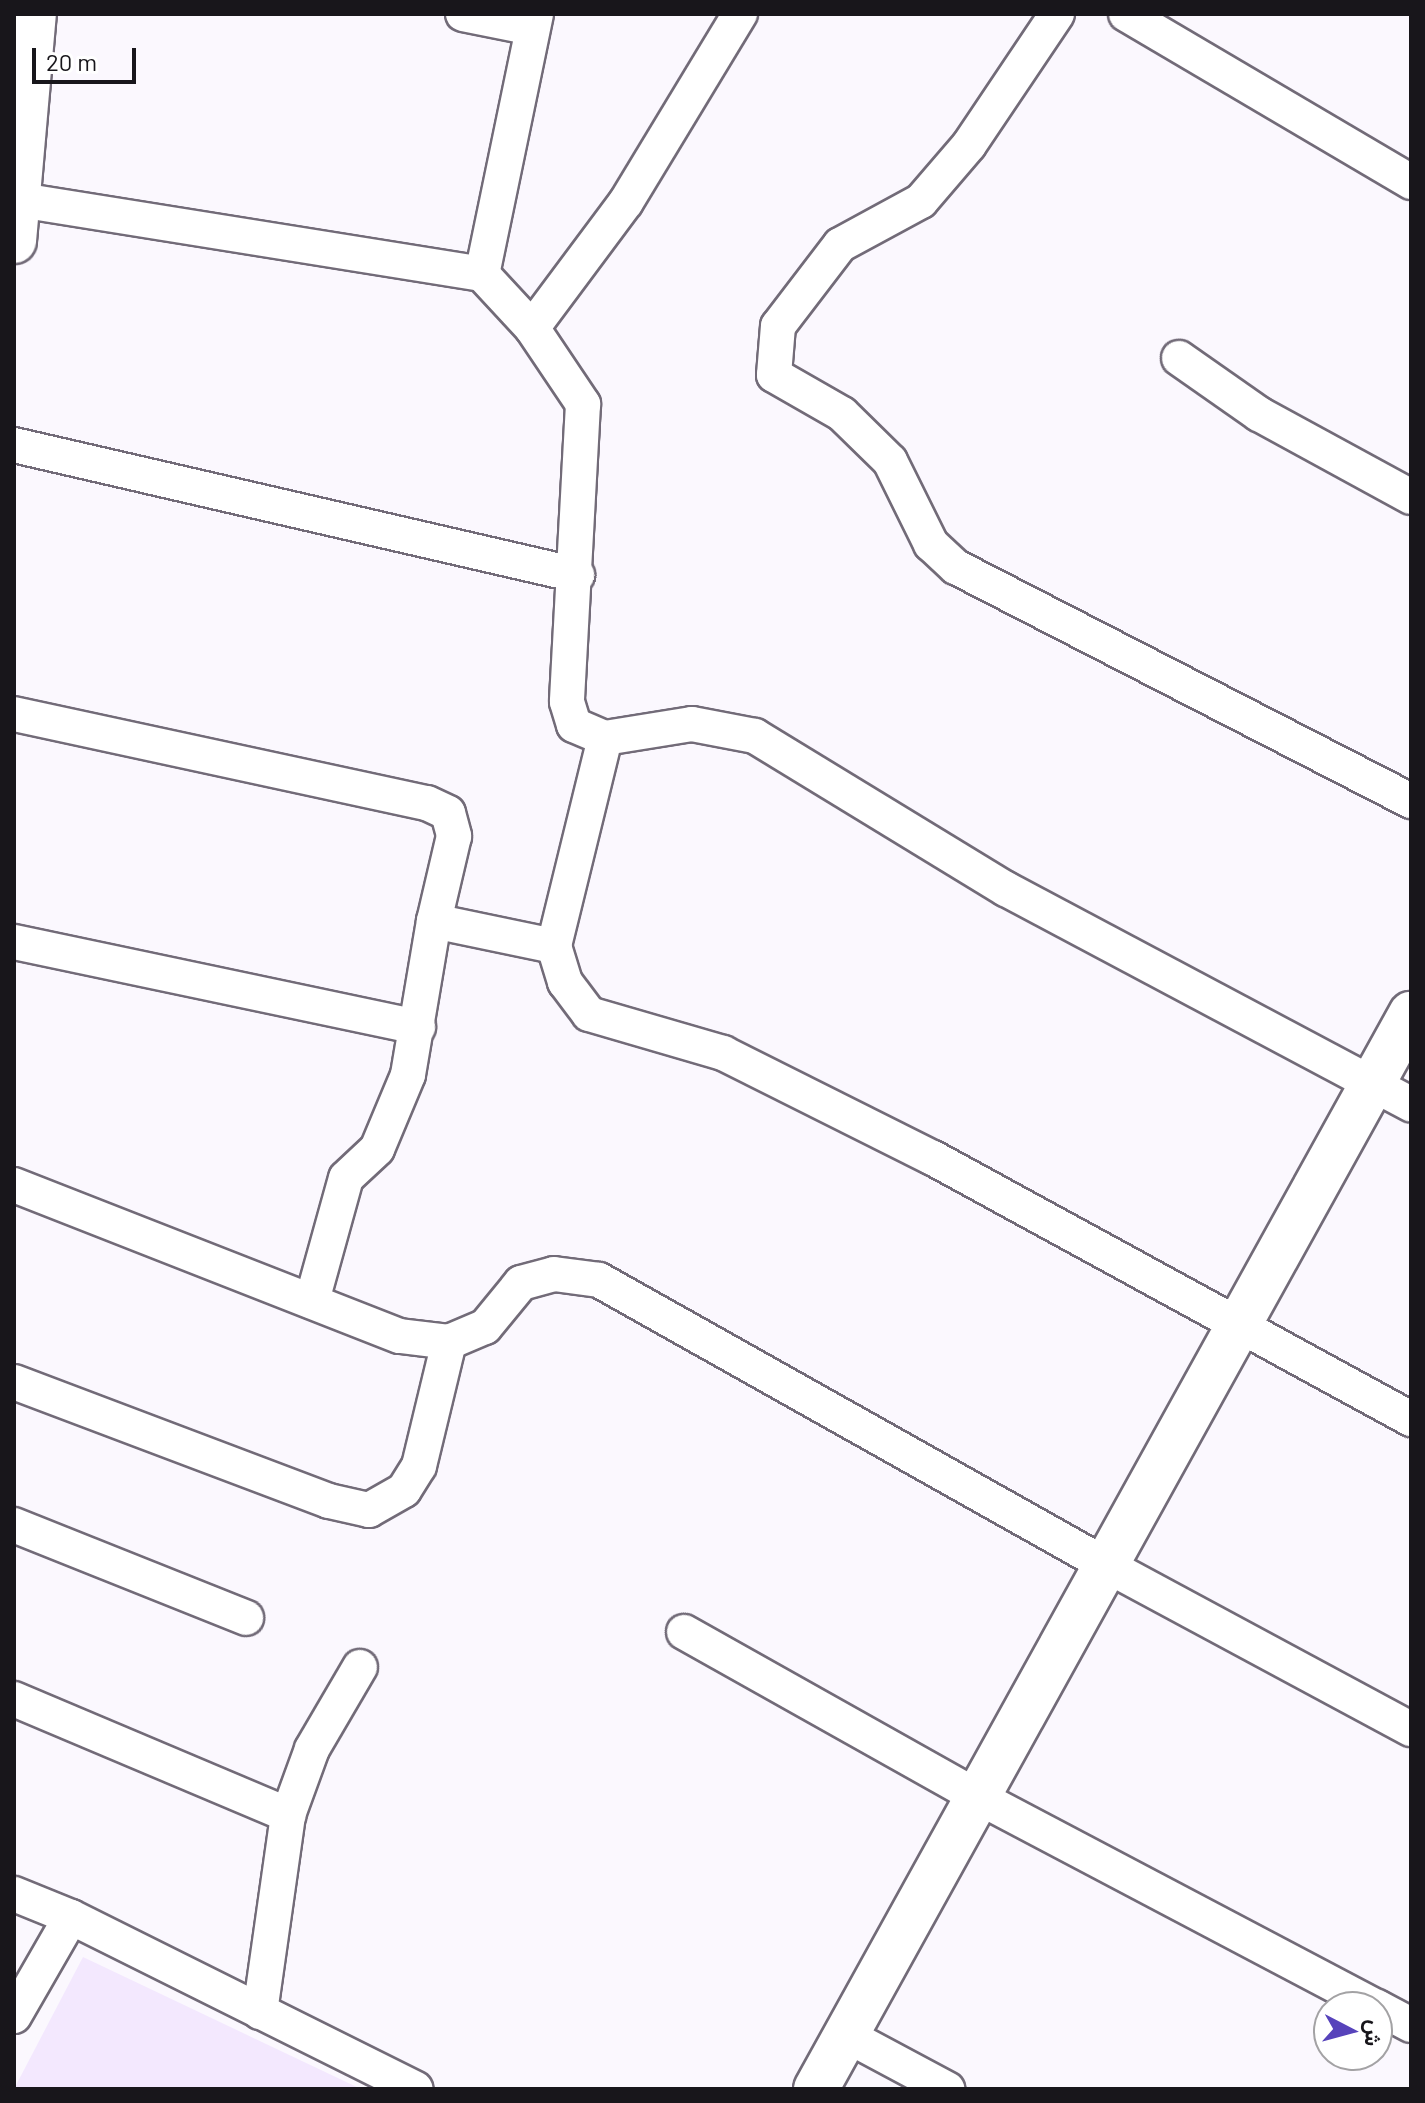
<!DOCTYPE html>
<html>
<head>
<meta charset="utf-8">
<style>
  body { margin:0 }
  #map { position:relative; width:1425px; height:2103px; overflow:hidden; background:#fbf8fe; font-family:Barlow,Vazirmatn,sans-serif }
  div>[style] { position:absolute }
  [style*='--x'] { left:calc(var(--x)*1px); top:calc(var(--y)*1px); width:calc(var(--w)*1px); rotate:calc(var(--a)*1deg) }
  .built>* { inset:0; background:#f3e8fe }
  .roads { filter:drop-shadow(2px 0 #726b78) drop-shadow(-2px 0 #726b78) drop-shadow(0 2px #726b78) drop-shadow(0 -2px #726b78) }
  .minor>* { height:34px; margin:-17px; padding:0 17px; transform-origin:17px; border-radius:17px; background:#fff }
  .tertiary>* { height:44px; margin:-22px; padding:0 22px; transform-origin:22px; border-radius:22px; background:#fff }
  .secondary>* { height:44px; margin:-22px; padding:0 22px; transform-origin:22px; border-radius:22px; background:#fff }
  span { translate:-50% -50%; white-space:nowrap; text-align:center; line-height:1.15; -webkit-text-stroke:8px #fff; paint-order:stroke }
  .frame { position:absolute; inset:0; border:16px solid #18161b; pointer-events:none }
  .north { position:absolute; left:1313px; top:1991px; width:80px; height:80px; box-sizing:border-box; background:#fff; border:2px solid #a3a2a4; border-radius:50%; rotate:96deg; font-size:22px; font-weight:700; line-height:32px; text-align:center; color:#18161b }
  .north::after { content:''; display:block; margin:auto; width:28px; height:36px; background:#5743bb; clip-path:polygon(50% 0,100% 100%,50% 72%,0 100%) }
  .scale { position:absolute; left:32px; top:48px; width:104px; height:36px; box-sizing:border-box; border:4px solid #18161b; border-top:0; padding-left:10px; font-size:24px; line-height:28px; white-space:nowrap; color:#18161b; -webkit-text-stroke:6px #fff; paint-order:stroke }
</style>
</head>
<body>
<div id="map">
  <div class="built">
    <i style="clip-path:polygon(83px 1957px,361px 2089px,14px 2089px)"></i>
  </div>
  <div class="roads">
    <div class="minor">
      <i style="--x:463;--y:14;--w:70;--a:11.5"></i>
      <i style="--x:536;--y:14;--w:266;--a:101.7"></i>
      <i style="--x:482;--y:274;--w:74;--a:47.2"></i>
      <i style="--x:532;--y:328;--w:92;--a:56.1"></i>
      <i style="--x:583;--y:404;--w:298;--a:93.1"></i>
      <i style="--x:567;--y:702;--w:24;--a:73"></i>
      <i style="--x:574;--y:725;--w:34;--a:23"></i>
      <i style="--x:605;--y:738;--w:88;--a:-9.1"></i>
      <i style="--x:692;--y:724;--w:64;--a:10.8"></i>
      <i style="--x:755;--y:736;--w:294;--a:31.4"></i>
      <i style="--x:1006;--y:889;--w:459;--a:28"></i>
      <i style="--x:1057;--y:14;--w:158;--a:123.9"></i>
      <i style="--x:969;--y:145;--w:74;--a:130.6"></i>
      <i style="--x:921;--y:201;--w:92;--a:151.5"></i>
      <i style="--x:840;--y:245;--w:102;--a:127.4"></i>
      <i style="--x:778;--y:326;--w:49;--a:94.7"></i>
      <i style="--x:774;--y:375;--w:78;--a:29.8"></i>
      <i style="--x:842;--y:414;--w:67;--a:44.4"></i>
      <i style="--x:890;--y:461;--w:93;--a:63.7"></i>
      <i style="--x:931;--y:544;--w:34;--a:43"></i>
      <i style="--x:956;--y:567;--w:512;--a:27.22"></i>
      <i style="--x:1126;--y:14;--w:331;--a:30.5"></i>
      <i style="--x:14;--y:199;--w:474;--a:9.1"></i>
      <i style="--x:532;--y:328;--w:157;--a:-53.3"></i>
      <i style="--x:626;--y:202;--w:220;--a:-58.8"></i>
      <i style="--x:1179;--y:358;--w:98;--a:35"></i>
      <i style="--x:1259;--y:414;--w:173;--a:28.6"></i>
      <i style="--x:14;--y:445;--w:578;--a:13"></i>
      <i style="--x:14;--y:714;--w:422;--a:12.2"></i>
      <i style="--x:427;--y:803;--w:23;--a:25"></i>
      <i style="--x:448;--y:813;--w:24;--a:75"></i>
      <i style="--x:454;--y:836;--w:87;--a:103.2"></i>
      <i style="--x:434;--y:921;--w:156;--a:99.6"></i>
      <i style="--x:408;--y:1075;--w:80;--a:112.7"></i>
      <i style="--x:377;--y:1149;--w:42;--a:136.9"></i>
      <i style="--x:346;--y:1178;--w:128;--a:105.5"></i>
      <i style="--x:605;--y:738;--w:214;--a:103.8"></i>
      <i style="--x:554;--y:946;--w:38;--a:73"></i>
      <i style="--x:565;--y:982;--w:40;--a:53"></i>
      <i style="--x:589;--y:1014;--w:140;--a:16.2"></i>
      <i style="--x:723;--y:1053;--w:235;--a:26.6"></i>
      <i style="--x:933;--y:1158;--w:545;--a:28.64"></i>
      <i style="--x:434;--y:921;--w:123;--a:11.8"></i>
      <i style="--x:14;--y:942;--w:413;--a:11.9"></i>
      <i style="--x:14;--y:1185;--w:414;--a:21.4"></i>
      <i style="--x:400;--y:1336;--w:49;--a:7"></i>
      <i style="--x:449;--y:1342;--w:39;--a:-23"></i>
      <i style="--x:485;--y:1327;--w:57;--a:-50.7"></i>
      <i style="--x:521;--y:1283;--w:34;--a:-15"></i>
      <i style="--x:554;--y:1274;--w:45;--a:7.6"></i>
      <i style="--x:599;--y:1280;--w:582;--a:29.34"></i>
      <i style="--x:1106;--y:1565;--w:346;--a:28.3"></i>
      <i style="--x:14;--y:1382;--w:337;--a:20.7"></i>
      <i style="--x:329;--y:1501;--w:41;--a:12.7"></i>
      <i style="--x:369;--y:1510;--w:40;--a:-29.7"></i>
      <i style="--x:404;--y:1490;--w:28;--a:-58"></i>
      <i style="--x:419;--y:1466;--w:128;--a:-76.4"></i>
      <i style="--x:14;--y:1525;--w:250;--a:21.8"></i>
      <i style="--x:684;--y:1632;--w:337;--a:29.3"></i>
      <i style="--x:978;--y:1797;--w:451;--a:27.8"></i>
      <i style="--x:14;--y:1699;--w:298;--a:22.9"></i>
      <i style="--x:14;--y:1894;--w:61;--a:22"></i>
      <i style="--x:71;--y:1917;--w:385;--a:26.5"></i>
      <i style="--x:1377;--y:2007;--w:38;--a:28"></i>
      <i style="--x:260;--y:2012;--w:199;--a:-81.9"></i>
      <i style="--x:288;--y:1815;--w:70;--a:-70"></i>
      <i style="--x:312;--y:1749;--w:95;--a:-59.7"></i>
      <i style="--x:14;--y:2016;--w:114;--a:-60.1"></i>
      <i style="--x:846;--y:2035;--w:115;--a:28.1"></i>
    </div>
    <div class="tertiary">
      <i style="--x:816;--y:2089;--w:1229;--a:-61.04"></i>
    </div>
    <div class="secondary">
      <i style="--x:14;--y:241;--w:228;--a:-85"></i>
    </div>
  </div>
  <div class="frame"></div>
  <div class="north">ش</div>
  <div class="scale">20 m</div>
</div>
</body>
</html>
